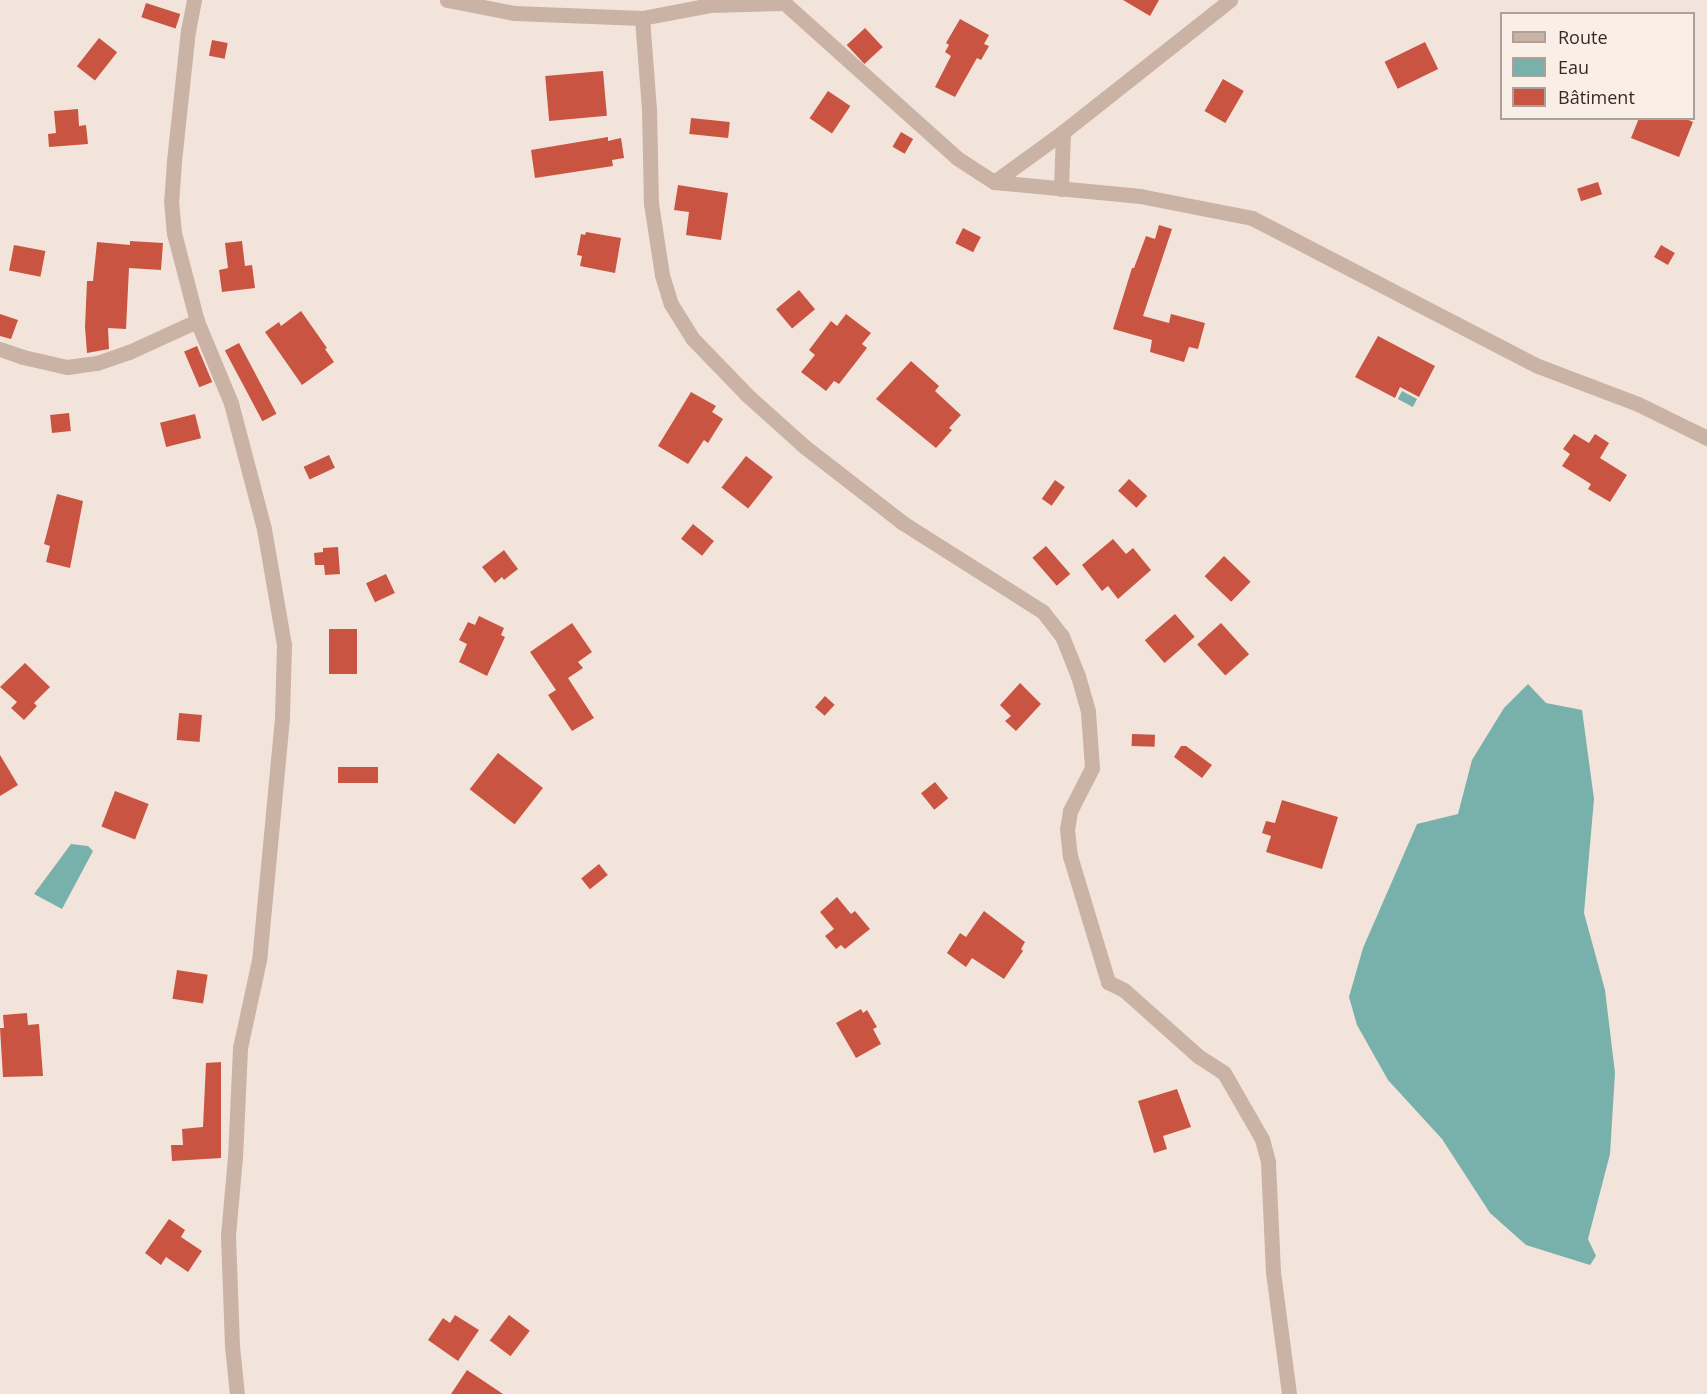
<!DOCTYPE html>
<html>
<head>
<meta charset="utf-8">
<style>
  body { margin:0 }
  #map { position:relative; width:1707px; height:1394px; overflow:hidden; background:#f2e4da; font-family:"Open Sans",sans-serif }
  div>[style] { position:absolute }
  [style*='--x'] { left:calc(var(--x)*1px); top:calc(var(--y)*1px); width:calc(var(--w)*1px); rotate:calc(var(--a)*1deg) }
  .water>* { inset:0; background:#78b0ac; transform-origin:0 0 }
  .building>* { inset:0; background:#c95441; transform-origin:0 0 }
  .minor>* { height:15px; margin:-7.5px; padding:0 7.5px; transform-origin:7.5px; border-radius:7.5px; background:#cab2a5 }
  .tertiary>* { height:15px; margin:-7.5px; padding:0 7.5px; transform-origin:7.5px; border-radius:7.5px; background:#cab2a5 }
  span { translate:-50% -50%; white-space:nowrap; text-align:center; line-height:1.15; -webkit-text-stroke:4.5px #faefe6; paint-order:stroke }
  .legend { position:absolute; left:1500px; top:12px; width:195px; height:108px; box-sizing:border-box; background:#faefe6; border:2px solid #aca09a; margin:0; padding:8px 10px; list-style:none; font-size:18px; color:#362a27 }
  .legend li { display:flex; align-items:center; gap:12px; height:30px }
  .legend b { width:30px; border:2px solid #aca09a }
</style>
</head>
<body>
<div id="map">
  <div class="water">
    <i style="left:1402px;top:391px;width:17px;height:9px;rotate:28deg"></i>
    <i style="clip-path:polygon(1528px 684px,1546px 703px,1582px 710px,1594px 799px,1584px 913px,1605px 990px,1615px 1073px,1610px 1154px,1588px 1239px,1596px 1256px,1590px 1265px,1526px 1245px,1490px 1213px,1442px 1139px,1388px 1080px,1357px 1025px,1349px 997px,1363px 948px,1417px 824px,1458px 814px,1472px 760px,1504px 708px)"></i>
    <i style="clip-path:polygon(71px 844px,88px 846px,93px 851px,62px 909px,34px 894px)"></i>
  </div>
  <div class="building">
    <i style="clip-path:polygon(1123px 0,1159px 0,1150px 16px)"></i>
    <i style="left:146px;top:3px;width:36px;height:15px;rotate:18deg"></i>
    <i style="clip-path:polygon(960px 19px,989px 35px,984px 44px,989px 46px,981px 60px,977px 58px,955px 97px,935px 87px,951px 56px,945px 52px,949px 45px,946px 43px)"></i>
    <i style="left:865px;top:28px;width:26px;height:25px;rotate:47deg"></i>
    <i style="left:99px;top:38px;width:23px;height:36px;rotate:38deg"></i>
    <i style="left:212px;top:40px;width:16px;height:16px;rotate:11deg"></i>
    <i style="left:1425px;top:42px;width:30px;height:45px;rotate:64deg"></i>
    <i style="left:603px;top:71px;width:45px;height:58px;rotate:85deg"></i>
    <i style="left:1223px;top:79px;width:24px;height:37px;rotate:30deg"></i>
    <i style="left:828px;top:91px;width:27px;height:33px;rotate:34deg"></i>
    <i style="clip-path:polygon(78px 109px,79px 126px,86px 125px,88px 144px,49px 147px,48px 134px,56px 133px,54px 111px)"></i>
    <i style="left:691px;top:118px;width:39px;height:16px;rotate:6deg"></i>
    <i style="clip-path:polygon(1639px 118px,1684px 118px,1693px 122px,1679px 157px,1631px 138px)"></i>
    <i style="left:901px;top:132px;width:14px;height:17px;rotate:30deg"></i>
    <i style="clip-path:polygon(608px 137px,608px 141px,621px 138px,624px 158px,612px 160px,613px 166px,535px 178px,531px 150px)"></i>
    <i style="left:1598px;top:182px;width:13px;height:22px;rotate:72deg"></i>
    <i style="clip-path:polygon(678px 185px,728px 193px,721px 240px,686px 235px,689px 212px,674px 210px)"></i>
    <i style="clip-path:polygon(1159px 225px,1172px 229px,1143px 316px,1169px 323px,1171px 314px,1205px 323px,1198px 349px,1189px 347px,1184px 362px,1150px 352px,1152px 340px,1113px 329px,1132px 268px,1134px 268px,1146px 236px,1155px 239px)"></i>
    <i style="left:963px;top:228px;width:20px;height:17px;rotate:27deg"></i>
    <i style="clip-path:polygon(586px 232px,621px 238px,615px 273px,580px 266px,582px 256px,577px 255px,581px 234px,585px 235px)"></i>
    <i style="clip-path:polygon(130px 241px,163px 243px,161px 270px,129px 268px,126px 329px,108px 328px,109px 349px,87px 353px,85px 327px,87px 281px,93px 281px,97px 242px,130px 245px)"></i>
    <i style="clip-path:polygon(242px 241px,245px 266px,252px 265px,255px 288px,222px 292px,219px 270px,228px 268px,225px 243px)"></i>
    <i style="left:14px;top:245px;width:32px;height:26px;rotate:11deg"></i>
    <i style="left:1661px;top:245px;width:16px;height:14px;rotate:30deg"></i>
    <i style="left:799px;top:290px;width:25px;height:30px;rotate:50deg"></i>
    <i style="clip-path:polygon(301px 311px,327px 348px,325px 349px,334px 362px,302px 385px,265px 332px,279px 322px,281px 326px)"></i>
    <i style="clip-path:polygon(0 314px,18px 320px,11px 339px,0 336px)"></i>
    <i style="clip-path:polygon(846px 314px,871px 333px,862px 344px,867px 348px,839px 384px,834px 381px,826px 391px,801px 372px,815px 355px,809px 350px,831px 321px,837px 326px)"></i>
    <i style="clip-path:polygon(1378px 336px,1435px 366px,1419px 397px,1400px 387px,1395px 398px,1355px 377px)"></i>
    <i style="left:239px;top:343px;width:80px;height:16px;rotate:62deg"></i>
    <i style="left:197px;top:346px;width:39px;height:14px;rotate:67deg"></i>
    <i style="clip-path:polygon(911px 361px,939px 386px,935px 391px,961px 415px,949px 428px,952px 430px,936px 448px,876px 399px)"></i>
    <i style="clip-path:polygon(691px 392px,716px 406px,712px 412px,723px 419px,708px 443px,704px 440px,688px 464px,658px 446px)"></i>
    <i style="left:69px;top:413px;width:18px;height:19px;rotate:84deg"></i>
    <i style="left:195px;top:414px;width:25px;height:36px;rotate:76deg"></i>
    <i style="clip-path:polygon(1574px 434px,1589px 443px,1595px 434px,1609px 443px,1600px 458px,1627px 475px,1610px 502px,1588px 489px,1591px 484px,1562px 466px,1570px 454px,1563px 449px)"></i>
    <i style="left:329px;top:455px;width:14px;height:28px;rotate:65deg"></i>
    <i style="left:746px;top:456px;width:34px;height:40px;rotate:38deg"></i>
    <i style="left:1129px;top:479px;width:25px;height:16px;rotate:43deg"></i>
    <i style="left:1055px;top:480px;width:12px;height:23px;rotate:35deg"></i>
    <i style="clip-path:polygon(57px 494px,83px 501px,70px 568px,46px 562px,50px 546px,44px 544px)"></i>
    <i style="left:693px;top:524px;width:27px;height:19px;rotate:39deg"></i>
    <i style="clip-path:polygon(1113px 539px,1126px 554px,1133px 548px,1151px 570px,1118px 599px,1108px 586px,1102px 591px,1082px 565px)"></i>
    <i style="left:1046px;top:546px;width:37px;height:18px;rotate:49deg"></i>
    <i style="clip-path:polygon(338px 547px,340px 574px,325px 575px,324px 565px,315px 565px,314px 553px,323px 552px,323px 548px)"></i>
    <i style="clip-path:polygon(504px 550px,518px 569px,504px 580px,502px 577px,495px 583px,482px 567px)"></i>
    <i style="left:1224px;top:556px;width:37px;height:28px;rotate:44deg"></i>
    <i style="left:386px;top:574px;width:21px;height:22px;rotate:65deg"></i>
    <i style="left:1175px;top:614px;width:30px;height:40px;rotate:49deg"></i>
    <i style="clip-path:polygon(479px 616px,504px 628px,501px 635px,505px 637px,487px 676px,459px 662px,467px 644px,459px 640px,468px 622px,475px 625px)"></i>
    <i style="clip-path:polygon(572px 623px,592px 652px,578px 662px,583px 668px,568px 678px,594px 718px,572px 731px,548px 695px,556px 690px,530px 652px)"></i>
    <i style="left:1221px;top:623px;width:42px;height:32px;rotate:48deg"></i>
    <i style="left:329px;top:629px;width:28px;height:45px"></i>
    <i style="clip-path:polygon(25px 663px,50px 687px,34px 703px,37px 706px,24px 720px,11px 708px,17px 702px,0 687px)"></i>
    <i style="clip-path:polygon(1020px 683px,1041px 704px,1016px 731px,1005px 721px,1011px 716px,1000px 705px)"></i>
    <i style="left:825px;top:696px;width:13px;height:15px;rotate:42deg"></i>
    <i style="left:179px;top:713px;width:23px;height:27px;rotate:5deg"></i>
    <i style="left:1132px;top:734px;width:23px;height:12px;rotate:2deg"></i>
    <i style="clip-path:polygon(1181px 746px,1186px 746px,1212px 765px,1202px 778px,1174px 757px)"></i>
    <i style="left:498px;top:753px;width:57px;height:46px;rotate:38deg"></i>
    <i style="clip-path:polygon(0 755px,18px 785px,0 796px)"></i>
    <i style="left:378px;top:767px;width:16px;height:40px;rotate:90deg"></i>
    <i style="left:935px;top:782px;width:21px;height:18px;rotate:51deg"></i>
    <i style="left:115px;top:791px;width:36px;height:38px;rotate:21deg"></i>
    <i style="clip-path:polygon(1282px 800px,1338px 817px,1322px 869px,1266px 852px,1271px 836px,1262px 833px,1266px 821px,1275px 823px)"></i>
    <i style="left:599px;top:864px;width:14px;height:23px;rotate:51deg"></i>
    <i style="clip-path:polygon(837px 897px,851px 914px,855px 911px,870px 929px,845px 949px,841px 945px,836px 949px,825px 936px,834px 929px,820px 912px)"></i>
    <i style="clip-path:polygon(984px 911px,1025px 942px,1021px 949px,1023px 951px,1004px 979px,972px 958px,966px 967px,947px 953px,960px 933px,966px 937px)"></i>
    <i style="left:177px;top:970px;width:31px;height:29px;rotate:9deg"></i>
    <i style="clip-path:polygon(861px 1009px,863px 1013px,867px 1010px,877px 1027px,873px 1029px,881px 1044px,856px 1058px,836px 1023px)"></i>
    <i style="clip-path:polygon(27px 1013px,28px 1025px,39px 1024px,43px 1076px,3px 1077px,0 1028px,4px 1028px,3px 1015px)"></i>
    <i style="clip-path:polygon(221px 1062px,221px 1158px,172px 1161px,171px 1145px,183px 1145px,182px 1129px,203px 1127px,206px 1063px)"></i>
    <i style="clip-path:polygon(1177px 1089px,1191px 1127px,1163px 1136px,1167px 1149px,1154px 1153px,1138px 1101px)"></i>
    <i style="clip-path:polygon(169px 1219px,185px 1230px,181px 1237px,202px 1251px,188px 1272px,166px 1257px,161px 1265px,145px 1253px)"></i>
    <i style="clip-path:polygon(455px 1315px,479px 1330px,458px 1361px,428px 1340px,443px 1318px,450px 1323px)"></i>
    <i style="left:509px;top:1315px;width:26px;height:32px;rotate:37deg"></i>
    <i style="clip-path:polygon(467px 1370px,503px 1394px,451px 1394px)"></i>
  </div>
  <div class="minor">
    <i style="--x:447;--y:0;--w:68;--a:11"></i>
    <i style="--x:514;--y:13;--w:128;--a:2.2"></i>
    <i style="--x:642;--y:18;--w:69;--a:-10.8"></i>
    <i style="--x:710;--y:5;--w:72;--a:-1.6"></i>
    <i style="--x:781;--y:0;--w:237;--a:41.9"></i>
    <i style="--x:957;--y:158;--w:44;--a:33"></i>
    <i style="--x:994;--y:182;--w:147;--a:5.5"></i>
    <i style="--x:1140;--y:196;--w:114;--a:11.1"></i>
    <i style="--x:1252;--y:218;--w:322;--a:27.4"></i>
    <i style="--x:1538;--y:366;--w:107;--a:20.8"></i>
    <i style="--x:1638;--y:404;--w:77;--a:26.2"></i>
    <i style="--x:642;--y:18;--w:91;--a:85.6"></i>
    <i style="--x:649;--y:109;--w:94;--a:88.8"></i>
    <i style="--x:651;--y:203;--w:73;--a:81.3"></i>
    <i style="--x:662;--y:275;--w:30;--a:73"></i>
    <i style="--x:671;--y:304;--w:40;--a:58"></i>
    <i style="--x:692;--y:338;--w:79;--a:46"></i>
    <i style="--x:747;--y:395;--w:78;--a:41.9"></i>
    <i style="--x:805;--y:447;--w:124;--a:37.8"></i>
    <i style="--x:903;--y:523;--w:166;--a:32.4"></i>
    <i style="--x:1043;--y:612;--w:31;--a:52"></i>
    <i style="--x:1062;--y:636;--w:43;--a:68.2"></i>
    <i style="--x:1078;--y:676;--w:37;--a:74"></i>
    <i style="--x:1088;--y:712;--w:56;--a:85.9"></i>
    <i style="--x:1092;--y:768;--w:48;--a:117.1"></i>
    <i style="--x:1070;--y:811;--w:18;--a:99"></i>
    <i style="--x:1067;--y:829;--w:27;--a:84"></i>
    <i style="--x:1070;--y:856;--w:132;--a:73.2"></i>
    <i style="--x:1108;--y:982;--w:18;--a:27"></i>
    <i style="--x:1124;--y:990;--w:99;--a:41.7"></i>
    <i style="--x:1198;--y:1056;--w:31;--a:33"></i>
    <i style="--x:1224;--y:1073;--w:76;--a:60.1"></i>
    <i style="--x:1262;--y:1139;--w:24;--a:75"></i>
    <i style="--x:1268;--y:1162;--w:110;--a:87.4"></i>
    <i style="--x:1273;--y:1272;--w:123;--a:82.5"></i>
    <i style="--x:994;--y:182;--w:85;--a:-35.9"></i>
    <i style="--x:1063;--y:132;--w:213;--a:-38.3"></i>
    <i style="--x:1061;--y:189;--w:57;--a:-88"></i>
    <i style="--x:0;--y:349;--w:24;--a:19"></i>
    <i style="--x:23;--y:357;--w:45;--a:12.8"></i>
    <i style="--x:67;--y:367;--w:30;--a:-8"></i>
    <i style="--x:97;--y:363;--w:34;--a:-19"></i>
    <i style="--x:129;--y:352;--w:75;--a:-24.5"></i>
  </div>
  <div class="tertiary">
    <i style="--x:194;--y:0;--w:31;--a:101"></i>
    <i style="--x:188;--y:30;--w:132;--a:96.1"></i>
    <i style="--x:174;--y:161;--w:39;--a:94"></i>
    <i style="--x:171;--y:200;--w:33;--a:85"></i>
    <i style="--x:174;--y:233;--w:91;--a:75.4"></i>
    <i style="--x:197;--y:321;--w:89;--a:67.5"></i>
    <i style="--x:231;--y:403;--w:130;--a:75.3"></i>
    <i style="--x:264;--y:529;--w:118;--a:80.2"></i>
    <i style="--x:284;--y:645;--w:73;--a:91.6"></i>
    <i style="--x:282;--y:718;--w:243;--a:95.4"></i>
    <i style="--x:259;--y:960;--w:90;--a:102.2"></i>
    <i style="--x:240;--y:1048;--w:109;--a:92.6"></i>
    <i style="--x:235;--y:1157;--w:79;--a:95.1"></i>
    <i style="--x:228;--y:1236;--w:110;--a:87.9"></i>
    <i style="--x:232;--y:1346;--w:48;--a:84.1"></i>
  </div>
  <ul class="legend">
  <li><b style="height:8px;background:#cab2a5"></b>Route</li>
  <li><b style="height:16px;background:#78b0ac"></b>Eau</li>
  <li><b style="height:16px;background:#c95441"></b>Bâtiment</li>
  </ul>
</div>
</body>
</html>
